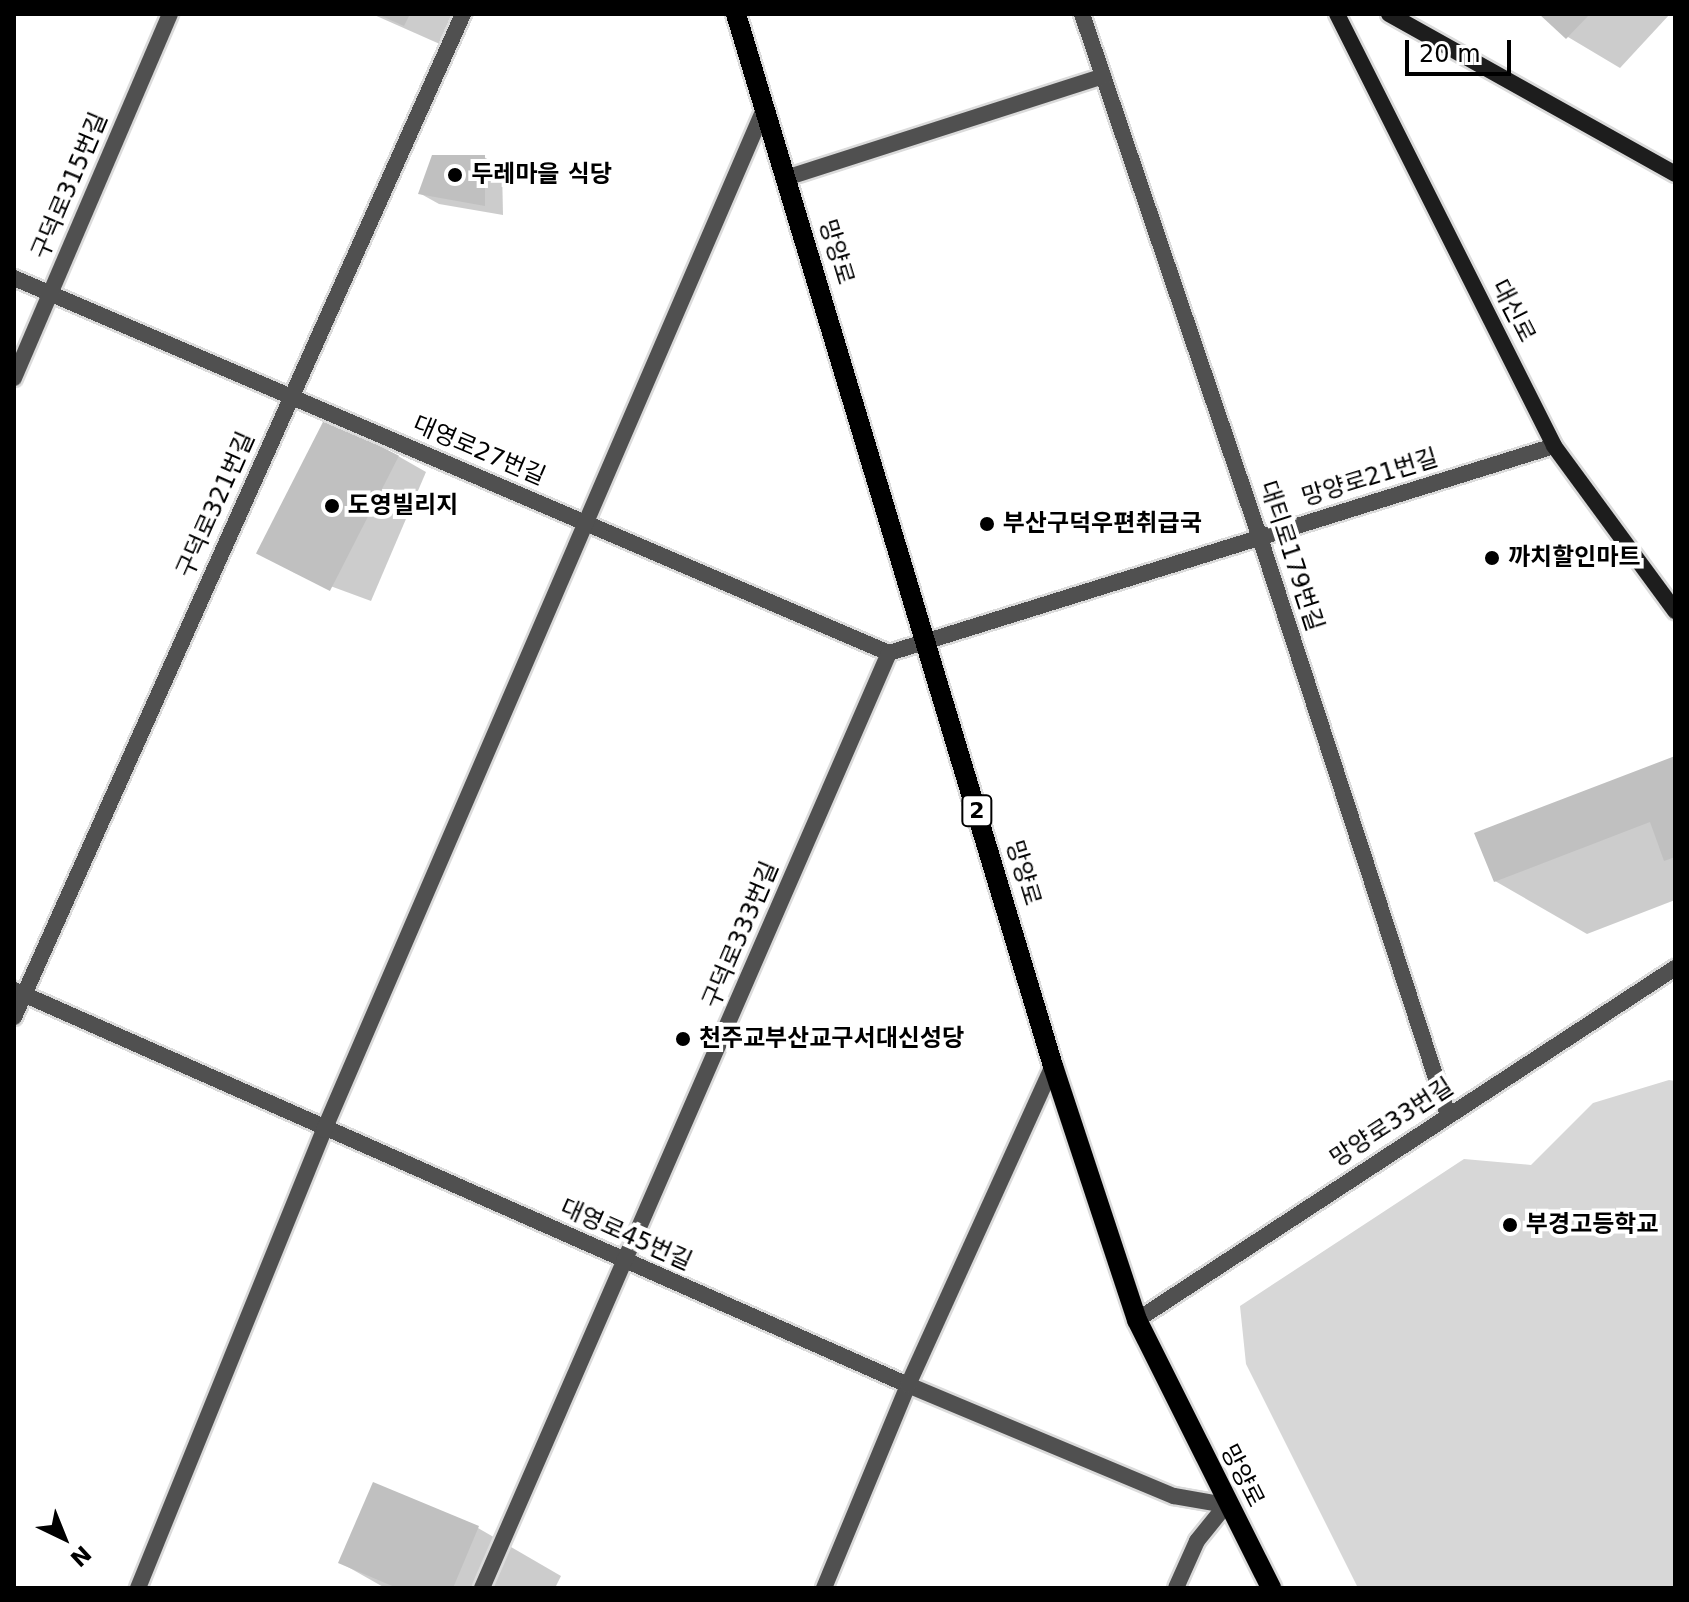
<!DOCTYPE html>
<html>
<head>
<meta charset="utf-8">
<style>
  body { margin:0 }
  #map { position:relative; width:1689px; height:1602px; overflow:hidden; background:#fff; font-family:"DejaVu Sans","Noto Sans KR",sans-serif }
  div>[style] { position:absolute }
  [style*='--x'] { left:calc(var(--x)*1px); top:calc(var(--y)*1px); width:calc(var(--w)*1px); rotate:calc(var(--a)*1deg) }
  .green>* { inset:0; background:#d7d7d7 }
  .shadow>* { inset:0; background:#0003 }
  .building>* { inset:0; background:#c0c0c0; transform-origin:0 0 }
  .roads { filter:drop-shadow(2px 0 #dbdbdb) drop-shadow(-2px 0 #dbdbdb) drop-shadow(0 2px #dbdbdb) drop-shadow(0 -2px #dbdbdb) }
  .street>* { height:16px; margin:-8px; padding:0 8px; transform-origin:8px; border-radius:8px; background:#505050 }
  .secondary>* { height:16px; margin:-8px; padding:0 8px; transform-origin:8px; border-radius:8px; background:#1d1d1d }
  .primary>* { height:20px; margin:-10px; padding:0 10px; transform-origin:10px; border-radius:10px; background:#000 }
  .dots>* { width:22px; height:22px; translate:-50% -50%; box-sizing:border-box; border:4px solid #fff; border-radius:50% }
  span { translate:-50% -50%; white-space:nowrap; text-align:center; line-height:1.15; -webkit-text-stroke:8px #fff; paint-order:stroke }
  .shield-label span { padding:2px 6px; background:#fff; border:2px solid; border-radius:6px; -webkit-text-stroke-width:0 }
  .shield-label { font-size:22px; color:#000; font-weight:700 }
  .poi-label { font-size:24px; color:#000; font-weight:700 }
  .left { translate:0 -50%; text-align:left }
  .street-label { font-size:24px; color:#000 }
  .frame { position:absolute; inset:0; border:16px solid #000; pointer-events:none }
  .north { position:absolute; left:24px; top:1498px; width:80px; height:80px; -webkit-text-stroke:6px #fff; paint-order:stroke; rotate:137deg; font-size:22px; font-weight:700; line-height:32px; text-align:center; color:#000 }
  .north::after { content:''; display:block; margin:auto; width:28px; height:36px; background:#000; clip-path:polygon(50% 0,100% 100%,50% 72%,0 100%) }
  .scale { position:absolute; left:1405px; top:40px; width:106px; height:36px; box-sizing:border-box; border:4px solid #000; border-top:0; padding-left:10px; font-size:24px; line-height:28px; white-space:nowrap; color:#000; -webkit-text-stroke:6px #fff; paint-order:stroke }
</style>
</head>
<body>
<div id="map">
  <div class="green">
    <i style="clip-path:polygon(1669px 1080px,1675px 1081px,1675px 1588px,1358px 1588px,1246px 1364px,1240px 1306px,1464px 1159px,1531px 1165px,1593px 1103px)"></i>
  </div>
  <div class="shadow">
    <i style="clip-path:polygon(372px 14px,456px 14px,442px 45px)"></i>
    <i style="clip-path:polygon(1542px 14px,1670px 14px,1620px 68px,1568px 37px)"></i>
    <i style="clip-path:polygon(484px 157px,502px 168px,503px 215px,439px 204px,421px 194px)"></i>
    <i style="clip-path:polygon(398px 456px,426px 472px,371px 601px,295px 573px,267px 557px)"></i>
    <i style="clip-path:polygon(1675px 758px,1675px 900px,1587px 934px,1495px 881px)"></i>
    <i style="clip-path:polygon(478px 1528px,561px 1576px,555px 1588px,385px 1588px,341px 1563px)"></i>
  </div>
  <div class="building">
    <i style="clip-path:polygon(377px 14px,410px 14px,404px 26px)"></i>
    <i style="clip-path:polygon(1539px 14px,1590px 14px,1566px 39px)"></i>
    <i style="clip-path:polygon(432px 155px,485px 155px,485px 206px,418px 194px)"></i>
    <i style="left:325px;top:418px;width:83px;height:152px;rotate:27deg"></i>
    <i style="clip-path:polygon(1675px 756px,1675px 857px,1664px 861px,1650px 822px,1494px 882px,1474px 833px)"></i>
    <i style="clip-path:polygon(373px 1482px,479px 1526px,453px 1588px,397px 1588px,338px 1563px)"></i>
  </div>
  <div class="roads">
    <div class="street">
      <i style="--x:1082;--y:14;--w:553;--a:71.24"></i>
      <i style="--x:1260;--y:538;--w:607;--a:71.95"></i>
      <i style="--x:786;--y:178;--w:333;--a:-17.8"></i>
      <i style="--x:14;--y:278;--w:952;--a:23.2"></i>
      <i style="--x:889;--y:653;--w:696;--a:-17.29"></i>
      <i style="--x:14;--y:378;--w:396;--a:-66.8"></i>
      <i style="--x:14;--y:990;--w:977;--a:23.84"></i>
      <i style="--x:908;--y:1385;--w:288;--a:22.7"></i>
      <i style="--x:1174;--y:1496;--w:53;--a:9.8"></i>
      <i style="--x:1226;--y:1505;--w:46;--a:128.9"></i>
      <i style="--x:1197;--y:1541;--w:51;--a:114.1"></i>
      <i style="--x:14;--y:1017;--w:1099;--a:-65.88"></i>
      <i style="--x:1137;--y:1320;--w:643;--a:-33.2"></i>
      <i style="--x:138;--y:1588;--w:494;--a:-67.9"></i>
      <i style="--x:324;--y:1130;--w:1114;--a:-66.68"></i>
      <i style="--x:482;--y:1588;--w:1020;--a:-66.48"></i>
      <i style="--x:824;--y:1588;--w:220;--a:-67.5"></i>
      <i style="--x:908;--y:1385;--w:350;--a:-65.6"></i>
    </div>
    <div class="secondary">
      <i style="--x:1337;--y:14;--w:483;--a:63.3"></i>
      <i style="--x:1554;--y:446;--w:205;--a:53.7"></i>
      <i style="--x:1389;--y:14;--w:328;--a:29.2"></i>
    </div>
    <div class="primary">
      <i style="--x:736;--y:14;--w:1099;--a:73.23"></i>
      <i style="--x:1053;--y:1066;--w:268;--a:71.7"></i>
      <i style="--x:1137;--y:1320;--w:300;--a:63.4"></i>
    </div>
  </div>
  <div class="dots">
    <i style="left:455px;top:175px;background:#000"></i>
    <i style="left:332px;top:506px;background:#000"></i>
    <i style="left:987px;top:524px;background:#000"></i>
    <i style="left:1492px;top:558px;background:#000"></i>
    <i style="left:683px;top:1039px;background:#000"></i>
    <i style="left:1510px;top:1225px;background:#000"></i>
  </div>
  <div class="shield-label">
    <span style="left:977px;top:811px">2</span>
  </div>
  <div class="poi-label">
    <span class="left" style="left:471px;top:175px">두레마을 식당</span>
    <span class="left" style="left:348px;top:506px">도영빌리지</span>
    <span class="left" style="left:1003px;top:524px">부산구덕우편취급국</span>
    <span class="left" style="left:1508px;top:558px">까치할인마트</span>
    <span class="left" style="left:699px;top:1039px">천주교부산교구서대신성당</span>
    <span class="left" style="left:1526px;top:1225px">부경고등학교</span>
  </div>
  <div class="street-label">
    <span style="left:70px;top:186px;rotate:-67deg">구덕로315번길</span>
    <span style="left:836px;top:252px;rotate:73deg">망양로</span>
    <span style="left:1513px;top:311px;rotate:63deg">대신로</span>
    <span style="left:479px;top:451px;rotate:23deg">대영로27번길</span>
    <span style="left:1370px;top:478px;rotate:-17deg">망양로21번길</span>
    <span style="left:216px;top:505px;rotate:-66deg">구덕로321번길</span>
    <span style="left:1291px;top:556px;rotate:72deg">대티로179번길</span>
    <span style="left:1023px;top:873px;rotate:73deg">망양로</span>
    <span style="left:741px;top:935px;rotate:-67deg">구덕로333번길</span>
    <span style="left:1392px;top:1123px;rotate:-33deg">망양로33번길</span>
    <span style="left:626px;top:1235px;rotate:24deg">대영로45번길</span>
    <span style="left:1242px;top:1476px;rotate:63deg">망양로</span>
  </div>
  <div class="frame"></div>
  <div class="north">N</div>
  <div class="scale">20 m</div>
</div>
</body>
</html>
